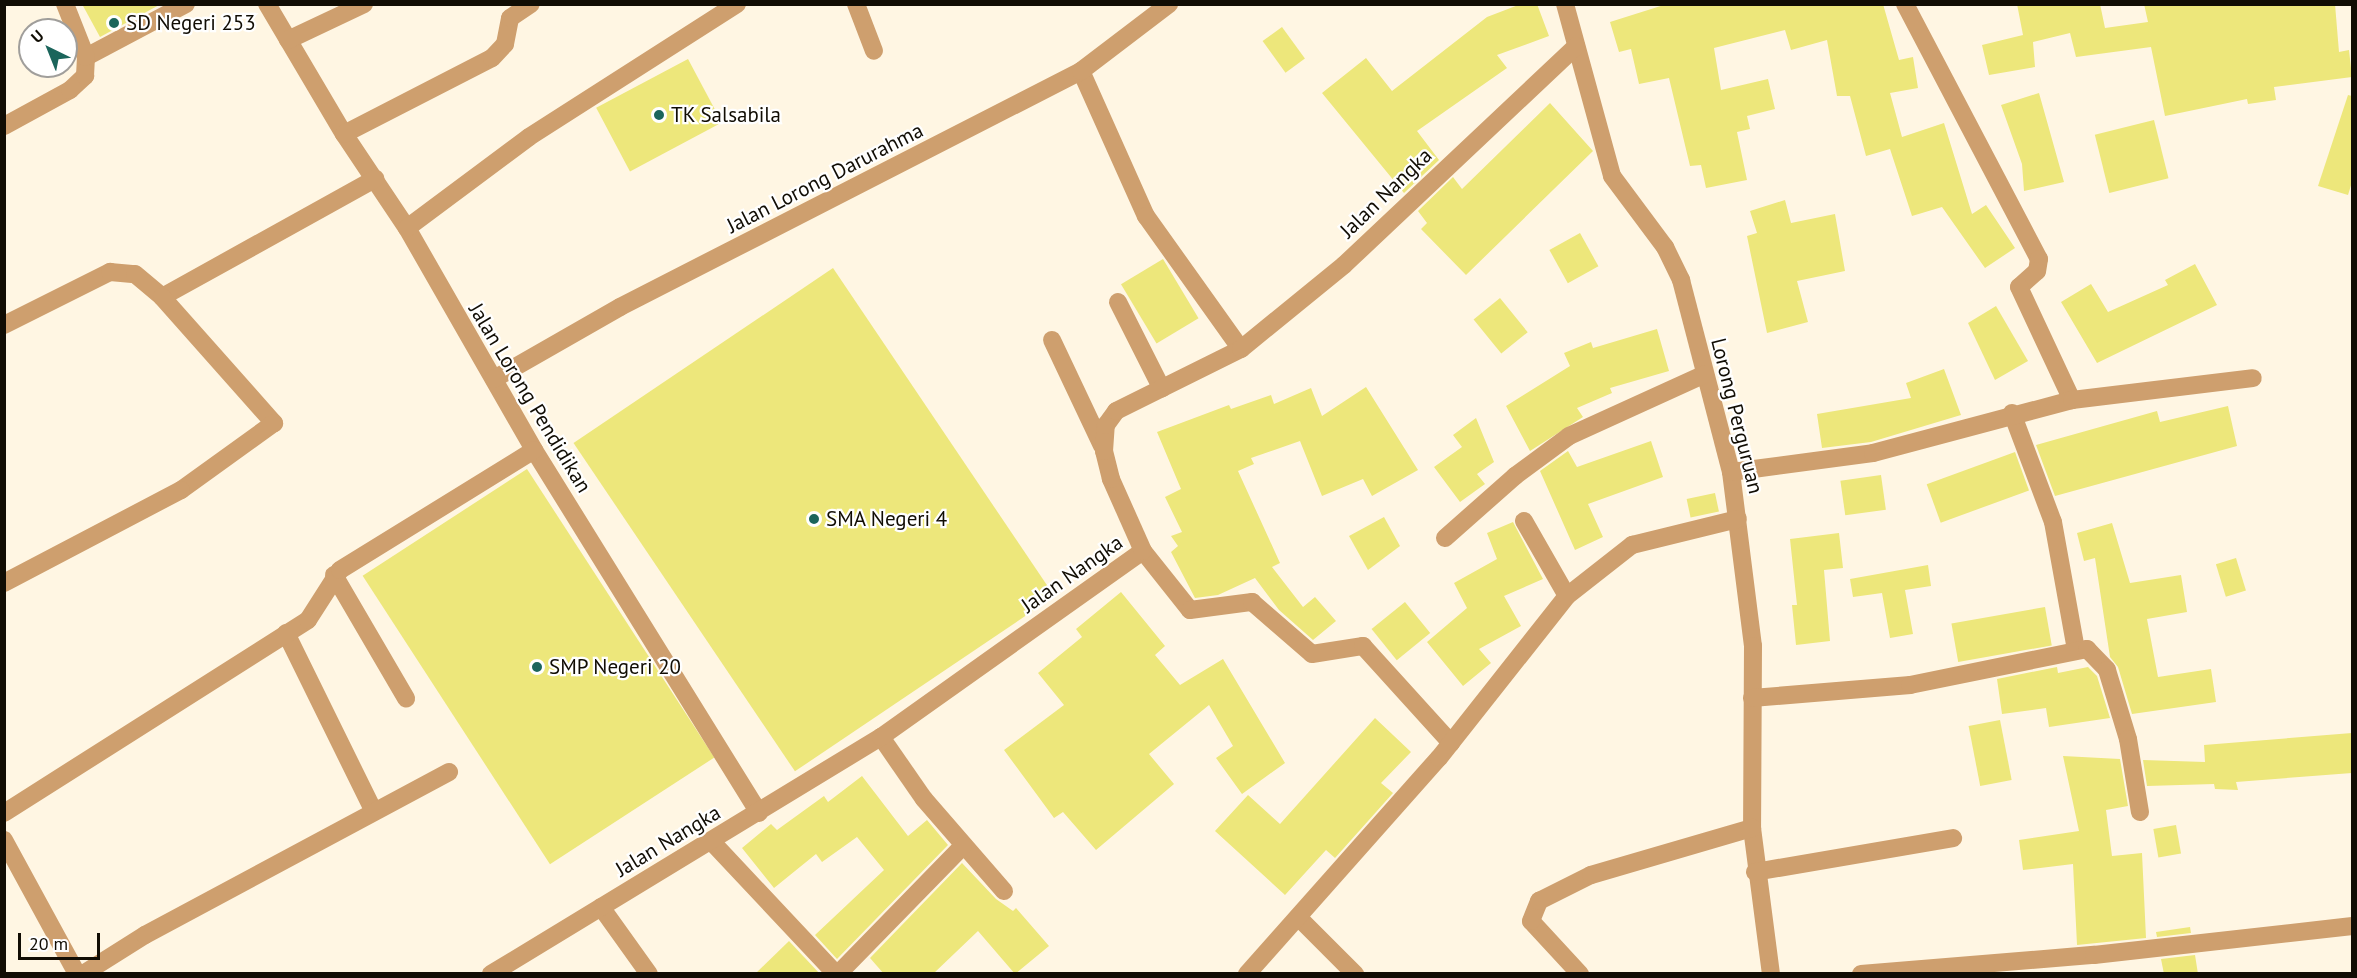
<!DOCTYPE html>
<html>
<head>
<meta charset="utf-8">
<style>
  body { margin:0 }
  #map { position:relative; width:2357px; height:978px; overflow:hidden; background:#fff6e3; font-family:"PT Sans",sans-serif }
  div>[style] { position:absolute }
  [style*='--x'] { left:calc(var(--x)*1px); top:calc(var(--y)*1px); width:calc(var(--w)*1px); rotate:calc(var(--a)*1deg) }
  .building>* { inset:0; background:#ede77b; transform-origin:0 0 }
  .minor>* { height:18px; margin:-9px; padding:0 9px; transform-origin:9px; border-radius:9px; background:#ce9f6e }
  .dots>* { width:16px; height:16px; translate:-50% -50%; box-sizing:border-box; border:3px solid #fff; border-radius:50% }
  span { translate:-50% -50%; white-space:nowrap; text-align:center; line-height:1.15; -webkit-text-stroke:4.5px #fff; paint-order:stroke }
  .poi-label { font-size:21px; color:#110d04 }
  .left { translate:0 -50%; text-align:left }
  .street-label { font-size:21px; color:#110d04 }
  .frame { position:absolute; inset:0; border:6px solid #110d04; pointer-events:none }
  .north { position:absolute; left:18px; top:18px; width:60px; height:60px; box-sizing:border-box; background:#fff; border:2px solid #a09e9b; border-radius:50%; rotate:317deg; font-size:16px; font-weight:700; line-height:24px; text-align:center; color:#110d04 }
  .north::after { content:''; display:block; margin:auto; width:21px; height:27px; background:#1b655b; clip-path:polygon(50% 0,100% 100%,50% 72%,0 100%) }
  .scale { position:absolute; left:18px; top:933px; width:82px; height:27px; box-sizing:border-box; border:3px solid #110d04; border-top:0; padding-left:8px; font-size:18px; line-height:21px; white-space:nowrap; color:#110d04; -webkit-text-stroke:4px #fff; paint-order:stroke }
</style>
</head>
<body>
<div id="map">
  <div class="building">
    <i style="clip-path:polygon(82px 4px,161px 4px,100px 37px)"></i>
    <i style="clip-path:polygon(1521px 4px,1537px 4px,1549px 36px,1497px 55px,1507px 68px,1417px 131px,1439px 160px,1404px 193px,1322px 93px,1366px 58px,1392px 91px,1487px 17px)"></i>
    <i style="clip-path:polygon(1667px 4px,1883px 4px,1899px 60px,1913px 57px,1918px 88px,1890px 93px,1902px 137px,1944px 123px,1972px 214px,1986px 205px,2015px 248px,1985px 268px,1942px 207px,1912px 216px,1890px 149px,1866px 156px,1850px 96px,1837px 96px,1827px 40px,1791px 50px,1785px 30px,1714px 48px,1721px 90px,1768px 79px,1775px 109px,1747px 116px,1750px 129px,1737px 132px,1747px 180px,1706px 188px,1701px 165px,1690px 166px,1669px 78px,1639px 84px,1631px 49px,1619px 52px,1610px 22px)"></i>
    <i style="clip-path:polygon(2017px 4px,2100px 4px,2105px 28px,2148px 22px,2144px 4px,2335px 4px,2339px 52px,2349px 50px,2352px 77px,2274px 87px,2276px 100px,2248px 104px,2247px 99px,2165px 116px,2151px 47px,2076px 57px,2070px 33px,2033px 42px,2035px 67px,1989px 75px,1982px 45px,2023px 35px)"></i>
    <i style="left:1282px;top:27px;width:39px;height:24px;rotate:54deg"></i>
    <i style="left:688px;top:59px;width:72px;height:104px;rotate:62deg"></i>
    <i style="clip-path:polygon(2039px 93px,2064px 182px,2024px 191px,2022px 164px,2001px 105px)"></i>
    <i style="clip-path:polygon(2348px 95px,2352px 96px,2352px 182px,2348px 195px,2318px 186px)"></i>
    <i style="clip-path:polygon(1550px 103px,1593px 151px,1466px 275px,1421px 229px,1427px 223px,1418px 211px,1453px 177px,1462px 189px)"></i>
    <i style="left:2154px;top:120px;width:60px;height:61px;rotate:76deg"></i>
    <i style="clip-path:polygon(1785px 200px,1791px 223px,1835px 214px,1845px 271px,1797px 281px,1808px 322px,1767px 333px,1747px 236px,1757px 233px,1750px 211px)"></i>
    <i style="left:1580px;top:233px;width:38px;height:35px;rotate:61deg"></i>
    <i style="left:1163px;top:259px;width:69px;height:49px;rotate:59deg"></i>
    <i style="clip-path:polygon(2195px 264px,2217px 305px,2097px 363px,2061px 302px,2091px 284px,2108px 312px,2168px 285px,2165px 280px)"></i>
    <i style="left:833px;top:268px;width:396px;height:313px;rotate:56deg"></i>
    <i style="left:1500px;top:298px;width:44px;height:34px;rotate:51deg"></i>
    <i style="clip-path:polygon(1996px 306px,2028px 361px,1995px 380px,1968px 323px)"></i>
    <i style="clip-path:polygon(1657px 329px,1669px 371px,1610px 388px,1612px 393px,1577px 408px,1583px 417px,1530px 451px,1506px 406px,1570px 366px,1564px 353px,1591px 342px,1593px 348px)"></i>
    <i style="clip-path:polygon(1944px 369px,1961px 415px,1871px 442px,1822px 448px,1817px 414px,1911px 398px,1906px 383px)"></i>
    <i style="clip-path:polygon(1366px 387px,1418px 470px,1372px 496px,1363px 479px,1322px 496px,1300px 441px,1251px 458px,1254px 464px,1238px 471px,1280px 563px,1272px 567px,1303px 607px,1315px 597px,1336px 621px,1313px 640px,1279px 610px,1255px 578px,1218px 595px,1195px 598px,1171px 552px,1178px 546px,1171px 536px,1182px 532px,1165px 497px,1181px 489px,1157px 432px,1229px 405px,1231px 409px,1271px 395px,1274px 404px,1311px 388px,1322px 416px)"></i>
    <i style="clip-path:polygon(2228px 406px,2237px 446px,2055px 496px,2036px 445px,2157px 411px,2160px 422px)"></i>
    <i style="clip-path:polygon(1476px 418px,1494px 462px,1477px 474px,1485px 484px,1460px 502px,1434px 467px,1462px 447px,1453px 435px)"></i>
    <i style="clip-path:polygon(1651px 441px,1663px 477px,1588px 504px,1603px 537px,1575px 550px,1540px 471px,1568px 451px,1577px 467px)"></i>
    <i style="left:2015px;top:452px;width:41px;height:94px;rotate:70deg"></i>
    <i style="left:527px;top:469px;width:344px;height:196px;rotate:57deg"></i>
    <i style="left:1881px;top:475px;width:35px;height:41px;rotate:82deg"></i>
    <i style="left:1715px;top:493px;width:19px;height:29px;rotate:78deg"></i>
    <i style="clip-path:polygon(1384px 517px,1400px 546px,1368px 570px,1349px 536px)"></i>
    <i style="clip-path:polygon(1513px 522px,1543px 579px,1504px 596px,1521px 626px,1479px 649px,1491px 663px,1463px 686px,1427px 642px,1467px 608px,1454px 583px,1497px 559px,1487px 533px)"></i>
    <i style="clip-path:polygon(2112px 523px,2130px 583px,2181px 575px,2187px 612px,2147px 619px,2158px 677px,2211px 669px,2216px 702px,2132px 714px,2118px 667px,2110px 657px,2095px 558px,2084px 561px,2077px 533px)"></i>
    <i style="clip-path:polygon(1839px 533px,1843px 568px,1824px 570px,1830px 641px,1796px 645px,1792px 605px,1797px 605px,1790px 539px)"></i>
    <i style="left:2236px;top:558px;width:34px;height:21px;rotate:73deg"></i>
    <i style="clip-path:polygon(1928px 565px,1931px 586px,1905px 590px,1913px 634px,1890px 638px,1882px 593px,1853px 597px,1850px 579px)"></i>
    <i style="clip-path:polygon(1121px 592px,1165px 646px,1155px 655px,1180px 685px,1223px 659px,1285px 763px,1242px 794px,1216px 758px,1233px 746px,1209px 705px,1149px 754px,1174px 784px,1096px 850px,1063px 812px,1054px 818px,1004px 750px,1064px 705px,1038px 673px,1082px 637px,1076px 629px)"></i>
    <i style="left:1405px;top:602px;width:40px;height:43px;rotate:51deg"></i>
    <i style="left:2045px;top:607px;width:39px;height:95px;rotate:80deg"></i>
    <i style="clip-path:polygon(2057px 667px,2058px 673px,2088px 667px,2097px 676px,2110px 718px,2049px 727px,2046px 708px,2002px 714px,1997px 679px)"></i>
    <i style="clip-path:polygon(1375px 718px,1411px 752px,1381px 783px,1393px 793px,1335px 858px,1326px 850px,1285px 895px,1215px 831px,1248px 795px,1280px 824px)"></i>
    <i style="left:2000px;top:720px;width:61px;height:32px;rotate:79deg"></i>
    <i style="clip-path:polygon(2352px 733px,2352px 773px,2236px 782px,2238px 790px,2215px 789px,2214px 784px,2147px 786px,2143px 760px,2205px 762px,2204px 745px)"></i>
    <i style="clip-path:polygon(2063px 756px,2120px 759px,2128px 806px,2106px 810px,2112px 856px,2142px 853px,2146px 938px,2077px 945px,2073px 864px,2023px 870px,2019px 840px,2079px 831px)"></i>
    <i style="clip-path:polygon(862px 776px,908px 836px,927px 820px,948px 845px,837px 959px,815px 935px,884px 870px,857px 837px,822px 862px,816px 854px,774px 888px,742px 848px,771px 824px,777px 830px,824px 796px,828px 802px)"></i>
    <i style="left:2176px;top:825px;width:29px;height:23px;rotate:80deg"></i>
    <i style="clip-path:polygon(962px 863px,996px 899px,1013px 911px,1016px 908px,1049px 946px,1015px 974px,978px 931px,933px 974px,884px 974px,870px 958px)"></i>
    <i style="clip-path:polygon(2190px 927px,2191px 933px,2157px 937px,2156px 932px)"></i>
    <i style="clip-path:polygon(789px 941px,820px 974px,755px 974px)"></i>
    <i style="clip-path:polygon(2195px 955px,2198px 974px,2164px 974px,2161px 959px)"></i>
  </div>
  <div class="minor">
    <i style="--x:267;--y:4;--w:151;--a:59.4"></i>
    <i style="--x:344;--y:134;--w:113;--a:56.2"></i>
    <i style="--x:407;--y:228;--w:256;--a:60.2"></i>
    <i style="--x:534;--y:450;--w:427;--a:58.2"></i>
    <i style="--x:856;--y:4;--w:50;--a:69"></i>
    <i style="--x:1565;--y:4;--w:178;--a:74.7"></i>
    <i style="--x:1612;--y:176;--w:89;--a:53.3"></i>
    <i style="--x:1665;--y:247;--w:37;--a:64"></i>
    <i style="--x:1681;--y:280;--w:198;--a:75.4"></i>
    <i style="--x:1731;--y:472;--w:175;--a:82.8"></i>
    <i style="--x:1753;--y:646;--w:182;--a:90.3"></i>
    <i style="--x:1752;--y:828;--w:147;--a:82.6"></i>
    <i style="--x:1905;--y:4;--w:288;--a:62.3"></i>
    <i style="--x:2039;--y:259;--w:12;--a:99"></i>
    <i style="--x:2037;--y:271;--w:24;--a:138"></i>
    <i style="--x:2019;--y:287;--w:125;--a:64.9"></i>
    <i style="--x:288;--y:40;--w:84;--a:-25.3"></i>
    <i style="--x:86;--y:57;--w:113;--a:-27.9"></i>
    <i style="--x:1081;--y:71;--w:159;--a:65.9"></i>
    <i style="--x:1146;--y:216;--w:163;--a:54.5"></i>
    <i style="--x:4;--y:126;--w:75;--a:-28.6"></i>
    <i style="--x:70;--y:90;--w:21;--a:-43"></i>
    <i style="--x:85;--y:76;--w:19;--a:-87"></i>
    <i style="--x:86;--y:57;--w:57;--a:-111.6"></i>
    <i style="--x:344;--y:134;--w:166;--a:-27.2"></i>
    <i style="--x:492;--y:58;--w:19;--a:-47"></i>
    <i style="--x:505;--y:44;--w:26;--a:-79"></i>
    <i style="--x:510;--y:18;--w:25;--a:-34"></i>
    <i style="--x:407;--y:228;--w:152;--a:-36.7"></i>
    <i style="--x:529;--y:137;--w:247;--a:-32.6"></i>
    <i style="--x:162;--y:297;--w:244;--a:-29"></i>
    <i style="--x:1118;--y:302;--w:97;--a:63.2"></i>
    <i style="--x:4;--y:325;--w:119;--a:-26.6"></i>
    <i style="--x:110;--y:272;--w:25;--a:5"></i>
    <i style="--x:135;--y:274;--w:35;--a:40"></i>
    <i style="--x:162;--y:297;--w:169;--a:48.4"></i>
    <i style="--x:274;--y:423;--w:115;--a:144.2"></i>
    <i style="--x:181;--y:490;--w:200;--a:152.3"></i>
    <i style="--x:1052;--y:340;--w:117;--a:64.7"></i>
    <i style="--x:494;--y:379;--w:145;--a:-29.7"></i>
    <i style="--x:620;--y:307;--w:518;--a:-27.11"></i>
    <i style="--x:1081;--y:71;--w:111;--a:-37.3"></i>
    <i style="--x:2012;--y:413;--w:116;--a:69.4"></i>
    <i style="--x:2053;--y:522;--w:130;--a:79.8"></i>
    <i style="--x:1731;--y:472;--w:143;--a:-7.6"></i>
    <i style="--x:1873;--y:453;--w:206;--a:-14.9"></i>
    <i style="--x:2072;--y:400;--w:182;--a:-6.9"></i>
    <i style="--x:1524;--y:521;--w:86;--a:60.2"></i>
    <i style="--x:1445;--y:538;--w:94;--a:-41.5"></i>
    <i style="--x:1515;--y:476;--w:67;--a:-36.5"></i>
    <i style="--x:1569;--y:436;--w:149;--a:-24.5"></i>
    <i style="--x:1143;--y:551;--w:75;--a:51.5"></i>
    <i style="--x:1190;--y:610;--w:63;--a:-7.4"></i>
    <i style="--x:1252;--y:602;--w:79;--a:40.9"></i>
    <i style="--x:1312;--y:654;--w:52;--a:-8.9"></i>
    <i style="--x:1363;--y:646;--w:131;--a:47.8"></i>
    <i style="--x:334;--y:575;--w:143;--a:59.7"></i>
    <i style="--x:286;--y:633;--w:197;--a:63.8"></i>
    <i style="--x:1752;--y:698;--w:159;--a:-4.7"></i>
    <i style="--x:1910;--y:685;--w:181;--a:-11.5"></i>
    <i style="--x:2087;--y:649;--w:29;--a:46"></i>
    <i style="--x:2107;--y:670;--w:72;--a:73.1"></i>
    <i style="--x:2128;--y:739;--w:74;--a:80.7"></i>
    <i style="--x:881;--y:737;--w:75;--a:55.3"></i>
    <i style="--x:924;--y:799;--w:122;--a:49"></i>
    <i style="--x:4;--y:813;--w:360;--a:-32.4"></i>
    <i style="--x:308;--y:620;--w:59;--a:-57.4"></i>
    <i style="--x:340;--y:570;--w:228;--a:-31.7"></i>
    <i style="--x:4;--y:840;--w:153;--a:61.4"></i>
    <i style="--x:712;--y:842;--w:181;--a:46.8"></i>
    <i style="--x:1755;--y:872;--w:201;--a:-9.7"></i>
    <i style="--x:601;--y:907;--w:82;--a:54.4"></i>
    <i style="--x:1298;--y:917;--w:81;--a:45"></i>
    <i style="--x:83;--y:974;--w:73;--a:-32.2"></i>
    <i style="--x:145;--y:935;--w:345;--a:-28.2"></i>
    <i style="--x:491;--y:974;--w:456;--a:-31.3"></i>
    <i style="--x:881;--y:737;--w:321;--a:-35.4"></i>
    <i style="--x:1143;--y:551;--w:79;--a:-114"></i>
    <i style="--x:1111;--y:479;--w:29;--a:-104"></i>
    <i style="--x:1104;--y:451;--w:26;--a:-86"></i>
    <i style="--x:1106;--y:425;--w:17;--a:-54"></i>
    <i style="--x:1116;--y:411;--w:140;--a:-26.4"></i>
    <i style="--x:1241;--y:349;--w:133;--a:-39.2"></i>
    <i style="--x:1344;--y:265;--w:319;--a:-43.3"></i>
    <i style="--x:838;--y:974;--w:179;--a:-45.7"></i>
    <i style="--x:1247;--y:974;--w:289;--a:-48.4"></i>
    <i style="--x:1439;--y:758;--w:206;--a:-51.7"></i>
    <i style="--x:1567;--y:596;--w:83;--a:-38.1"></i>
    <i style="--x:1632;--y:545;--w:109;--a:-13.8"></i>
    <i style="--x:1580;--y:974;--w:72;--a:-132.8"></i>
    <i style="--x:1531;--y:921;--w:22;--a:-68"></i>
    <i style="--x:1539;--y:901;--w:58;--a:-26.6"></i>
    <i style="--x:1591;--y:875;--w:168;--a:-16.3"></i>
    <i style="--x:1861;--y:974;--w:234;--a:-4.7"></i>
    <i style="--x:2094;--y:955;--w:260;--a:-6.4"></i>
  </div>
  <div class="dots">
    <i style="left:114px;top:23px;background:#1b655b"></i>
    <i style="left:659px;top:115px;background:#1b655b"></i>
    <i style="left:814px;top:519px;background:#1b655b"></i>
    <i style="left:537px;top:667px;background:#1b655b"></i>
  </div>
  <div class="poi-label">
    <span class="left" style="left:126px;top:23px">SD Negeri 253</span>
    <span class="left" style="left:671px;top:115px">TK Salsabila</span>
    <span class="left" style="left:826px;top:519px">SMA Negeri 4</span>
    <span class="left" style="left:549px;top:667px">SMP Negeri 20</span>
  </div>
  <div class="street-label">
    <span style="left:825px;top:178px;rotate:-27deg">Jalan Lorong Darurahma</span>
    <span style="left:1386px;top:193px;rotate:-44deg">Jalan Nangka</span>
    <span style="left:530px;top:398px;rotate:59deg">Jalan Lorong Pendidikan</span>
    <span style="left:1737px;top:416px;rotate:76deg">Lorong Perguruan</span>
    <span style="left:1072px;top:574px;rotate:-35deg">Jalan Nangka</span>
    <span style="left:668px;top:841px;rotate:-31deg">Jalan Nangka</span>
  </div>
  <div class="frame"></div>
  <div class="north">U</div>
  <div class="scale">20 m</div>
</div>
</body>
</html>
